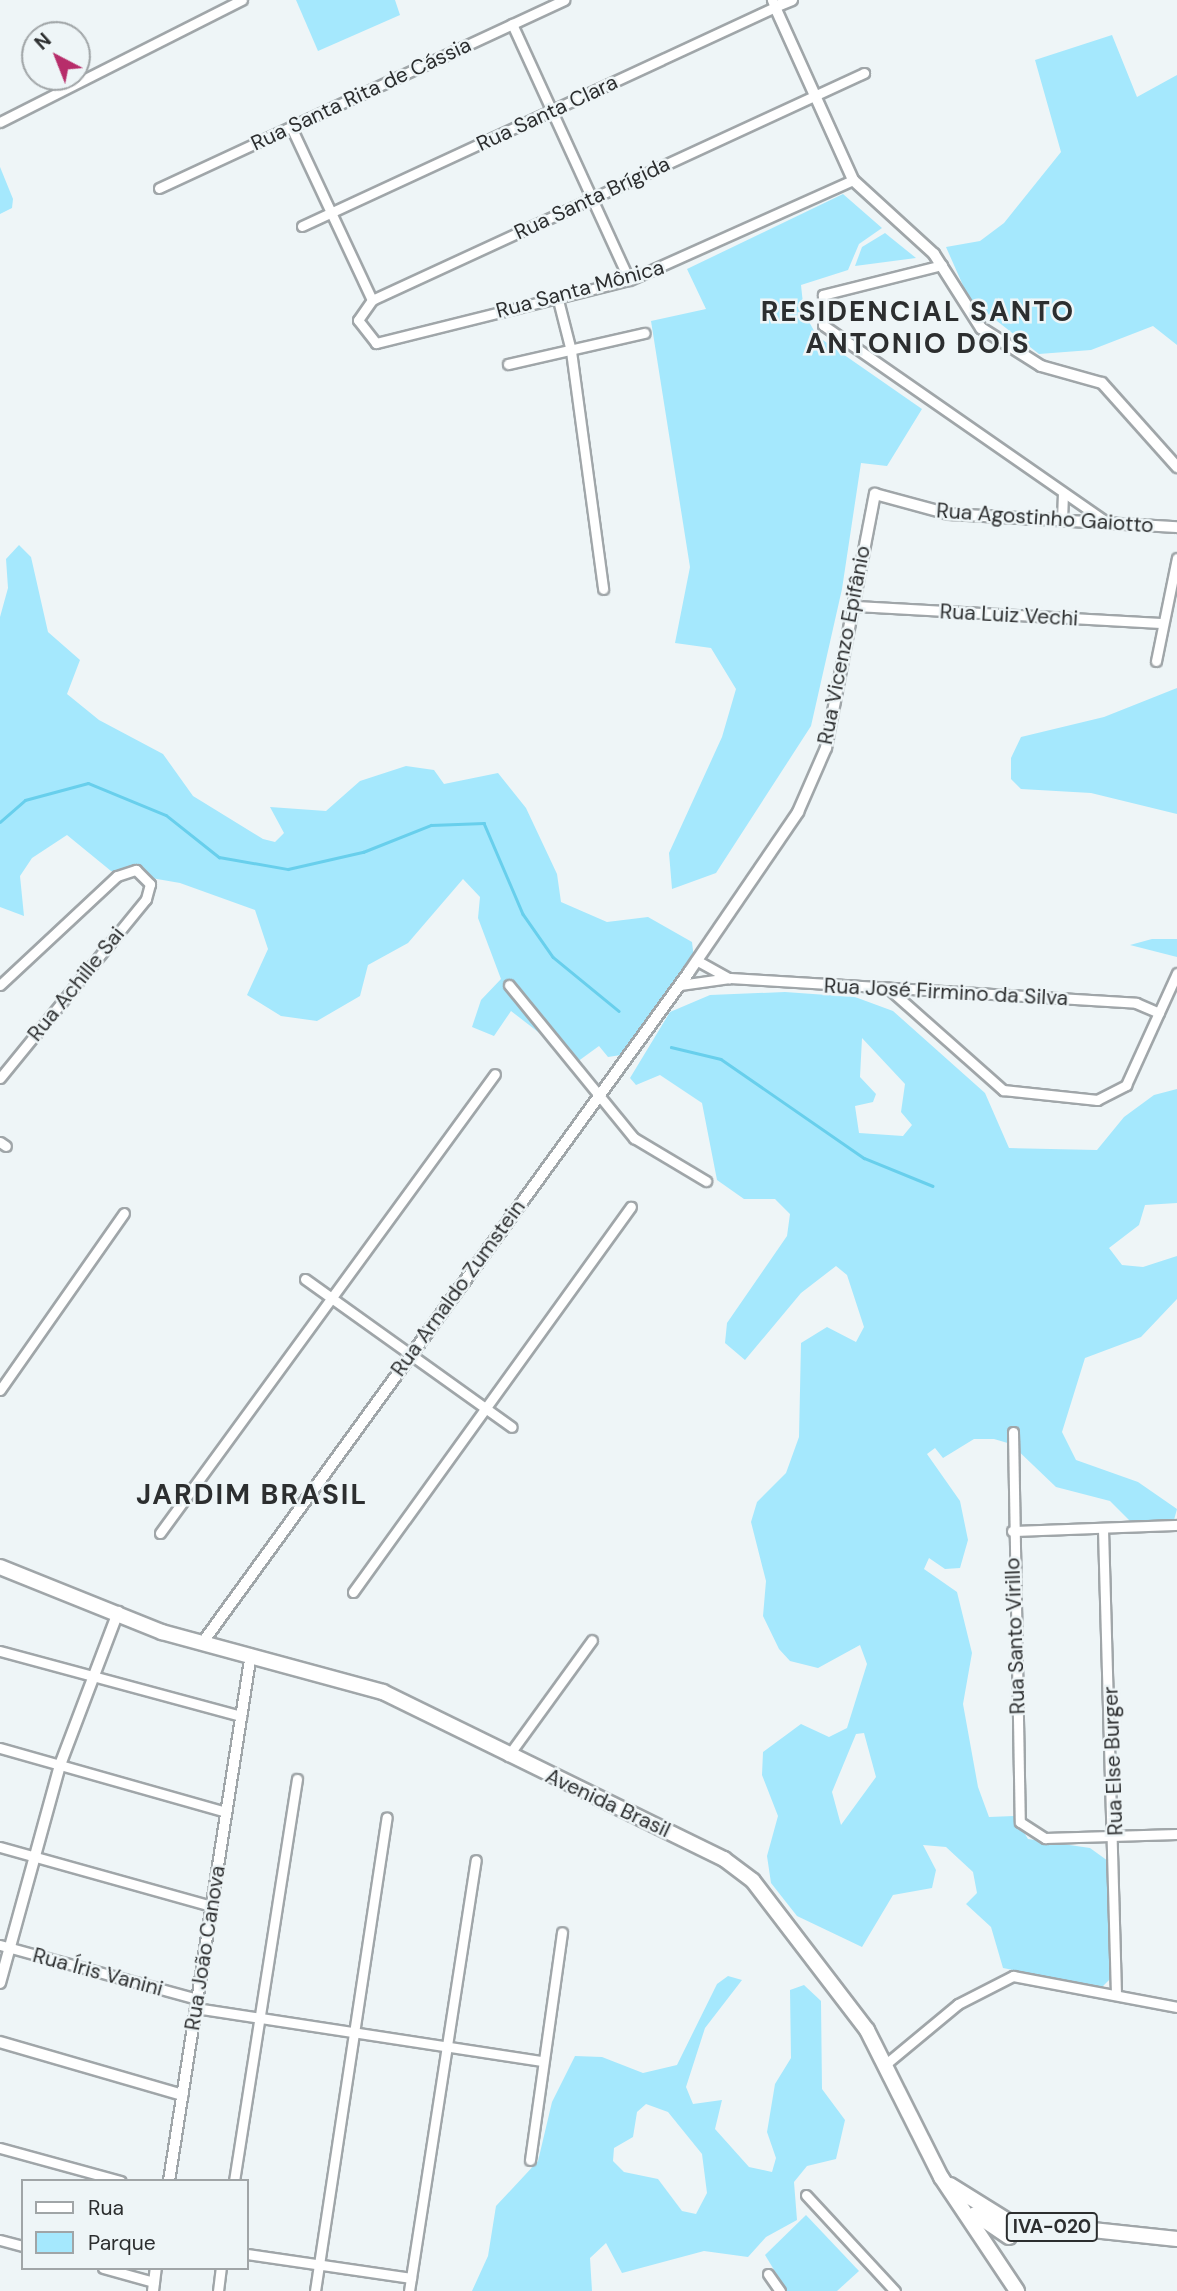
<!DOCTYPE html>
<html>
<head>
<meta charset="utf-8">
<style>
  body { margin:0 }
  #map { position:relative; width:1177px; height:2291px; overflow:hidden; background:#eef5f7; font-family:"DM Sans",sans-serif }
  div>[style] { position:absolute }
  [style*='--x'] { left:calc(var(--x)*1px); top:calc(var(--y)*1px); width:calc(var(--w)*1px); rotate:calc(var(--a)*1deg) }
  .green>* { inset:0; background:#a5e8fd }
  .stream>* { height:2.5px; margin:-1.25px; padding:0 1.25px; transform-origin:1.25px; border-radius:1.25px; background:#68cfec }
  .roads { filter:drop-shadow(2px 0 #a0a6a9) drop-shadow(-2px 0 #a0a6a9) drop-shadow(0 2px #a0a6a9) drop-shadow(0 -2px #a0a6a9) }
  .minor>* { height:9px; margin:-4.5px; padding:0 4.5px; transform-origin:4.5px; border-radius:4.5px; background:#fff }
  .tertiary>* { height:10px; margin:-5px; padding:0 5px; transform-origin:5px; border-radius:5px; background:#fff }
  .primary>* { height:14px; margin:-7px; padding:0 7px; transform-origin:7px; border-radius:7px; background:#fff }
  span { translate:-50% -50%; white-space:nowrap; text-align:center; line-height:1.15; -webkit-text-stroke:5px #eef5f7; paint-order:stroke }
  .shield-label span { padding:2px 5px; background:#eef5f7; border:2px solid; border-radius:5px; -webkit-text-stroke-width:0 }
  .shield-label { font-size:19px; color:#2c2e2f; font-weight:700 }
  .street-label { font-size:21px; color:#2c2e2f }
  .district-label { font-size:28px; color:#2c2e2f; font-weight:700; letter-spacing:2px }
  .legend { position:absolute; left:21px; top:2179px; width:228px; height:91px; box-sizing:border-box; background:#eef5f7; border:2px solid #a0a5a7; margin:0; padding:9px 12px; list-style:none; font-size:21px; color:#2c2e2f }
  .legend li { display:flex; align-items:center; gap:14px; height:35px }
  .legend b { width:35px; border:2px solid #a0a5a7 }
  .north { position:absolute; left:21px; top:21px; width:70px; height:70px; box-sizing:border-box; background:#eef5f7; border:2px solid #a0a5a7; border-radius:50%; rotate:318deg; font-size:19px; font-weight:700; line-height:28px; text-align:center; color:#2c2e2f }
  .north::after { content:''; display:block; margin:auto; width:24px; height:32px; background:#b72d6a; clip-path:polygon(50% 0,100% 100%,50% 72%,0 100%) }
</style>
</head>
<body>
<div id="map">
  <div class="green">
    <i style="clip-path:polygon(296px 0,395px 0,400px 15px,318px 51px)"></i>
    <i style="clip-path:polygon(1112px 35px,1137px 97px,1177px 75px,1177px 345px,1153px 326px,1091px 350px,1039px 354px,969px 299px,946px 247px,980px 241px,1004px 223px,1061px 152px,1035px 60px)"></i>
    <i style="clip-path:polygon(0 167px,13px 199px,12px 208px,0 214px)"></i>
    <i style="clip-path:polygon(843px 194px,882px 228px,859px 244px,848px 270px,801px 285px,804px 313px,817px 336px,922px 409px,887px 466px,861px 463px,842px 589px,811px 726px,716px 873px,672px 889px,669px 853px,722px 737px,736px 689px,711px 648px,675px 643px,690px 567px,651px 321px,706px 309px,687px 269px)"></i>
    <i style="clip-path:polygon(885px 233px,916px 258px,855px 266px,862px 247px)"></i>
    <i style="clip-path:polygon(19px 545px,31px 557px,48px 632px,80px 660px,67px 694px,99px 720px,163px 754px,193px 796px,263px 839px,275px 842px,284px 833px,270px 807px,326px 811px,360px 781px,406px 766px,434px 770px,444px 784px,498px 773px,526px 808px,557px 874px,561px 902px,607px 922px,648px 917px,692px 942px,694px 959px,621px 1055px,608px 1057px,599px 1046px,577px 1062px,511px 1011px,494px 1036px,472px 1027px,481px 1000px,501px 979px,478px 918px,480px 897px,463px 879px,408px 943px,368px 965px,360px 996px,317px 1021px,281px 1016px,247px 995px,268px 949px,255px 910px,180px 883px,111px 871px,67px 835px,32px 858px,20px 876px,24px 916px,0 907px,0 617px,8px 588px,6px 559px)"></i>
    <i style="clip-path:polygon(1177px 688px,1177px 814px,1091px 793px,1021px 789px,1011px 779px,1011px 758px,1021px 737px,1104px 717px)"></i>
    <i style="clip-path:polygon(1152px 939px,1177px 939px,1177px 957px,1130px 945px)"></i>
    <i style="clip-path:polygon(evenodd,785px 992px,855px 997px,893px 1011px,985px 1093px,1009px 1148px,1097px 1150px,1124px 1117px,1154px 1095px,1177px 1089px,1177px 1203px,1145px 1205px,1139px 1225px,1109px 1248px,1122px 1265px,1143px 1267px,1177px 1256px,1177px 1299px,1141px 1337px,1085px 1358px,1062px 1432px,1076px 1460px,1138px 1482px,1177px 1509px,1174px 1520px,1131px 1522px,1110px 1501px,1056px 1487px,1011px 1444px,994px 1439px,974px 1439px,943px 1458px,935px 1448px,927px 1454px,960px 1501px,968px 1540px,960px 1568px,945px 1569px,929px 1558px,924px 1569px,957px 1592px,972px 1653px,963px 1704px,978px 1787px,989px 1817px,1014px 1816px,1028px 1839px,1090px 1848px,1108px 1861px,1113px 1976px,1102px 1987px,1003px 1968px,991px 1927px,966px 1904px,977px 1893px,973px 1872px,946px 1847px,923px 1845px,936px 1870px,932px 1888px,893px 1895px,862px 1947px,797px 1916px,771px 1883px,767px 1856px,778px 1816px,762px 1775px,763px 1752px,801px 1724px,829px 1737px,847px 1728px,867px 1664px,860px 1645px,818px 1668px,790px 1661px,779px 1649px,763px 1616px,766px 1581px,751px 1522px,757px 1502px,786px 1473px,799px 1437px,801px 1343px,827px 1327px,856px 1342px,864px 1327px,847px 1275px,836px 1266px,801px 1293px,745px 1360px,725px 1343px,727px 1323px,787px 1236px,790px 1214px,775px 1199px,744px 1199px,717px 1180px,702px 1103px,660px 1075px,636px 1085px,630px 1078px,670px 1012px,710px 995px,785px 992px,862px 1038px,905px 1084px,901px 1112px,912px 1125px,903px 1136px,859px 1133px,855px 1106px,873px 1102px,876px 1094px,860px 1077px,862px 1038px,785px 992px,864px 1733px,876px 1777px,841px 1825px,832px 1792px,856px 1734px,864px 1733px)"></i>
    <i style="clip-path:polygon(evenodd,728px 1976px,742px 1980px,705px 2028px,686px 2087px,693px 2104px,722px 2100px,715px 2129px,749px 2167px,772px 2172px,776px 2158px,767px 2132px,775px 2084px,791px 2058px,790px 1990px,804px 1985px,821px 2001px,822px 2089px,845px 2120px,836px 2159px,807px 2166px,794px 2182px,797px 2220px,766px 2237px,748px 2257px,704px 2251px,622px 2273px,606px 2243px,590px 2258px,592px 2291px,472px 2291px,488px 2256px,496px 2206px,538px 2161px,552px 2102px,575px 2056px,602px 2057px,643px 2073px,677px 2065px,717px 1984px,728px 1976px,646px 2104px,668px 2112px,702px 2154px,707px 2193px,696px 2214px,682px 2211px,658px 2179px,624px 2172px,613px 2161px,614px 2148px,633px 2137px,637px 2112px,646px 2104px)"></i>
    <i style="clip-path:polygon(806px 2215px,859px 2271px,837px 2291px,787px 2291px,765px 2255px)"></i>
  </div>
  <div class="stream">
    <i style="--x:0;--y:822;--w:33;--a:-41"></i>
    <i style="--x:25;--y:800;--w:65;--a:-15.1"></i>
    <i style="--x:88;--y:783;--w:84;--a:22.3"></i>
    <i style="--x:166;--y:815;--w:68;--a:38.4"></i>
    <i style="--x:219;--y:857;--w:70;--a:9.9"></i>
    <i style="--x:288;--y:869;--w:77;--a:-12.8"></i>
    <i style="--x:363;--y:852;--w:73;--a:-21.7"></i>
    <i style="--x:431;--y:825;--w:53;--a:-2.2"></i>
    <i style="--x:484;--y:823;--w:99;--a:66.8"></i>
    <i style="--x:523;--y:914;--w:52;--a:55.1"></i>
    <i style="--x:553;--y:957;--w:85;--a:39.3"></i>
    <i style="--x:671;--y:1047;--w:51;--a:13.5"></i>
    <i style="--x:721;--y:1059;--w:174;--a:34.7"></i>
    <i style="--x:864;--y:1158;--w:74;--a:22.1"></i>
  </div>
  <div class="roads">
    <div class="minor">
      <i style="--x:512;--y:24;--w:281;--a:65.4"></i>
      <i style="--x:0;--y:122;--w:271;--a:-26.8"></i>
      <i style="--x:291;--y:127;--w:191;--a:64.9"></i>
      <i style="--x:853;--y:180;--w:245;--a:155.9"></i>
      <i style="--x:629;--y:280;--w:261;--a:166"></i>
      <i style="--x:376;--y:343;--w:29;--a:-128"></i>
      <i style="--x:358;--y:320;--w:24;--a:-55"></i>
      <i style="--x:372;--y:300;--w:542;--a:-24.77"></i>
      <i style="--x:159;--y:188;--w:447;--a:-24.9"></i>
      <i style="--x:302;--y:226;--w:521;--a:-24.84"></i>
      <i style="--x:775;--y:7;--w:8;--a:-113"></i>
      <i style="--x:942;--y:265;--w:123;--a:165.9"></i>
      <i style="--x:823;--y:295;--w:30;--a:90"></i>
      <i style="--x:823;--y:325;--w:348;--a:34.8"></i>
      <i style="--x:557;--y:296;--w:57;--a:75.7"></i>
      <i style="--x:571;--y:351;--w:240;--a:82.3"></i>
      <i style="--x:508;--y:364;--w:140;--a:-12.8"></i>
      <i style="--x:1062;--y:521;--w:28;--a:-88"></i>
      <i style="--x:856;--y:606;--w:305;--a:3.2"></i>
      <i style="--x:1156;--y:661;--w:105;--a:-78.5"></i>
      <i style="--x:696;--y:960;--w:38;--a:29"></i>
      <i style="--x:0;--y:985;--w:160;--a:-43"></i>
      <i style="--x:117;--y:876;--w:20;--a:-18"></i>
      <i style="--x:136;--y:870;--w:20;--a:45"></i>
      <i style="--x:150;--y:884;--w:16;--a:105"></i>
      <i style="--x:146;--y:899;--w:231;--a:129.2"></i>
      <i style="--x:509;--y:985;--w:198;--a:50.8"></i>
      <i style="--x:634;--y:1138;--w:84;--a:30.8"></i>
      <i style="--x:680;--y:985;--w:50;--a:-8"></i>
      <i style="--x:730;--y:978;--w:407;--a:3.5"></i>
      <i style="--x:1136;--y:1003;--w:25;--a:23"></i>
      <i style="--x:888;--y:988;--w:154;--a:41.6"></i>
      <i style="--x:1003;--y:1090;--w:95;--a:6.1"></i>
      <i style="--x:1097;--y:1100;--w:33;--a:-27"></i>
      <i style="--x:1126;--y:1085;--w:123;--a:-65.5"></i>
      <i style="--x:0;--y:1142;--w:7;--a:34"></i>
      <i style="--x:305;--y:1279;--w:254;--a:35.6"></i>
      <i style="--x:0;--y:1390;--w:216;--a:-55"></i>
      <i style="--x:1013;--y:1432;--w:390;--a:89"></i>
      <i style="--x:1020;--y:1822;--w:30;--a:33"></i>
      <i style="--x:1045;--y:1838;--w:132;--a:-1.7"></i>
      <i style="--x:1103;--y:1529;--w:464;--a:88.4"></i>
      <i style="--x:1012;--y:1531;--w:165;--a:-2.1"></i>
      <i style="--x:160;--y:1533;--w:568;--a:-53.88"></i>
      <i style="--x:353;--y:1592;--w:475;--a:-54.2"></i>
      <i style="--x:0;--y:1651;--w:250;--a:15.1"></i>
      <i style="--x:0;--y:1748;--w:235;--a:15.8"></i>
      <i style="--x:508;--y:1756;--w:143;--a:-54.1"></i>
      <i style="--x:0;--y:1847;--w:219;--a:15.6"></i>
      <i style="--x:0;--y:1945;--w:204;--a:15.3"></i>
      <i style="--x:195;--y:2008;--w:350;--a:8.7"></i>
      <i style="--x:887;--y:2063;--w:92;--a:-39.7"></i>
      <i style="--x:958;--y:2004;--w:62;--a:-27"></i>
      <i style="--x:1013;--y:1976;--w:167;--a:10.7"></i>
      <i style="--x:0;--y:2148;--w:125;--a:15.3"></i>
      <i style="--x:530;--y:2160;--w:230;--a:-82"></i>
      <i style="--x:234;--y:2181;--w:407;--a:-81.1"></i>
      <i style="--x:806;--y:2195;--w:131;--a:47.2"></i>
      <i style="--x:0;--y:2240;--w:24;--a:15"></i>
      <i style="--x:247;--y:2254;--w:166;--a:8.3"></i>
      <i style="--x:103;--y:2268;--w:53;--a:15.4"></i>
      <i style="--x:768;--y:2274;--w:21;--a:55"></i>
      <i style="--x:218;--y:2291;--w:23;--a:-83"></i>
      <i style="--x:315;--y:2291;--w:479;--a:-81.4"></i>
      <i style="--x:409;--y:2291;--w:436;--a:-81.2"></i>
    </div>
    <div class="tertiary">
      <i style="--x:792;--y:0;--w:18;--a:158"></i>
      <i style="--x:775;--y:7;--w:190;--a:65.7"></i>
      <i style="--x:853;--y:180;--w:110;--a:42.4"></i>
      <i style="--x:934;--y:254;--w:88;--a:57.6"></i>
      <i style="--x:981;--y:328;--w:71;--a:32.3"></i>
      <i style="--x:1041;--y:366;--w:63;--a:15.6"></i>
      <i style="--x:1102;--y:383;--w:113;--a:48.2"></i>
      <i style="--x:203;--y:1642;--w:828;--a:-54.04"></i>
      <i style="--x:689;--y:972;--w:194;--a:-55.7"></i>
      <i style="--x:798;--y:812;--w:70;--a:-66.4"></i>
      <i style="--x:826;--y:748;--w:259;--a:-79.1"></i>
      <i style="--x:875;--y:494;--w:77;--a:15.1"></i>
      <i style="--x:949;--y:514;--w:228;--a:3.3"></i>
      <i style="--x:0;--y:1983;--w:226;--a:-74.6"></i>
      <i style="--x:60;--y:1765;--w:164;--a:-69.2"></i>
      <i style="--x:0;--y:2042;--w:190;--a:16.2"></i>
      <i style="--x:169;--y:2181;--w:533;--a:-81.16"></i>
      <i style="--x:153;--y:2291;--w:23;--a:-83"></i>
    </div>
    <div class="primary">
      <i style="--x:0;--y:1567;--w:175;--a:21.9"></i>
      <i style="--x:162;--y:1632;--w:229;--a:15.2"></i>
      <i style="--x:383;--y:1692;--w:380;--a:26.1"></i>
      <i style="--x:724;--y:1859;--w:36;--a:37"></i>
      <i style="--x:753;--y:1881;--w:188;--a:52.6"></i>
      <i style="--x:867;--y:2030;--w:165;--a:63.3"></i>
      <i style="--x:941;--y:2177;--w:137;--a:56.3"></i>
      <i style="--x:950;--y:2185;--w:68;--a:31.8"></i>
      <i style="--x:1008;--y:2221;--w:170;--a:6.1"></i>
      <i style="--x:975;--y:2214;--w:41;--a:34.1"></i>
    </div>
  </div>
  <div class="shield-label">
    <span style="left:1052px;top:2227px">IVA-020</span>
  </div>
  <div class="street-label">
    <span style="left:361px;top:94px;rotate:-25deg">Rua Santa Rita de Cássia</span>
    <span style="left:547px;top:113px;rotate:-25deg">Rua Santa Clara</span>
    <span style="left:592px;top:198px;rotate:-25deg">Rua Santa Brígida</span>
    <span style="left:580px;top:289px;rotate:-15deg">Rua Santa Mônica</span>
    <span style="left:1045px;top:518px;rotate:4deg">Rua Agostinho Gaiotto</span>
    <span style="left:1009px;top:615px;rotate:3deg">Rua Luiz Vechi</span>
    <span style="left:844px;top:645px;rotate:-79deg">Rua Vicenzo Epifânio</span>
    <span style="left:76px;top:984px;rotate:-51deg">Rua Achille Sai</span>
    <span style="left:946px;top:992px;rotate:3deg">Rua José Firmino da Silva</span>
    <span style="left:458px;top:1288px;rotate:-54deg">Rua Arnaldo Zumstein</span>
    <span style="left:1015px;top:1636px;rotate:-92deg">Rua Santo Virillo</span>
    <span style="left:1113px;top:1761px;rotate:-92deg">Rua Else Burger</span>
    <span style="left:608px;top:1803px;rotate:25deg">Avenida Brasil</span>
    <span style="left:205px;top:1948px;rotate:-81deg">Rua João Canova</span>
    <span style="left:98px;top:1972px;rotate:15deg">Rua Íris Vanini</span>
  </div>
  <div class="district-label">
    <span style="left:918px;top:328px">RESIDENCIAL SANTO<br>ANTONIO DOIS</span>
    <span style="left:252px;top:1495px">JARDIM BRASIL</span>
  </div>
  <ul class="legend">
  <li><b style="height:9px;background:#fff"></b>Rua</li>
  <li><b style="height:19px;background:#a5e8fd"></b>Parque</li>
  </ul>
  <div class="north">N</div>
</div>
</body>
</html>
